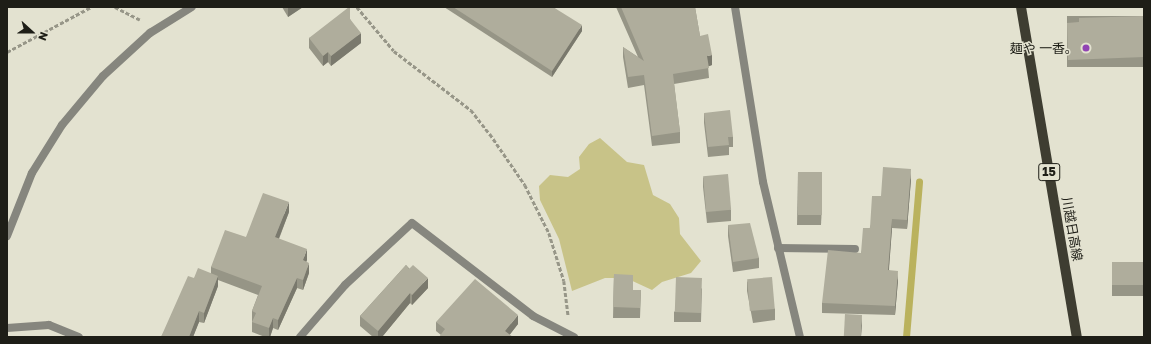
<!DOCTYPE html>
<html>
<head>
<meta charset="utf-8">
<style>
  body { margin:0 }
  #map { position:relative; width:1151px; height:344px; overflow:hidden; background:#e3e2d0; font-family:"Golos Text","Noto Sans JP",sans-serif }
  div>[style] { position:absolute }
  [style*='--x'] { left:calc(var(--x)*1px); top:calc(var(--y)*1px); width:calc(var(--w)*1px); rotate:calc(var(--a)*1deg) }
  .green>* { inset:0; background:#c8c388 }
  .stream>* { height:7px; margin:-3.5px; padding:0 3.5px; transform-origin:3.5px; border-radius:3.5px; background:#bab25d }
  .path>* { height:2.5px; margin-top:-1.25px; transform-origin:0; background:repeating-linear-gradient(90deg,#979688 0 4px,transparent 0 6px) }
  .lane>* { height:8px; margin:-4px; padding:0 4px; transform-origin:4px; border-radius:4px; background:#86867e }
  .street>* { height:8px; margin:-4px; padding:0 4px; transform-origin:4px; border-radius:4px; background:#86867e }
  .primary>* { height:10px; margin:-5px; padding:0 5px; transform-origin:5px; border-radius:5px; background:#3e3d31 }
  .wall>* { inset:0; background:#969586; transform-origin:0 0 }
  .shaded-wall>* { inset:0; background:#7a796d }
  .building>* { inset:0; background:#afad9c; transform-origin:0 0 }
  .dots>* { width:11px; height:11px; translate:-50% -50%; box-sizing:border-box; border:2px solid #e3e2d0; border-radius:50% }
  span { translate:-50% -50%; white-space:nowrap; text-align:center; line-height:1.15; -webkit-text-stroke:3px #e3e2d0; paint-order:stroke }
  .shield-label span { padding:1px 3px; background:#e3e2d0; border:1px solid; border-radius:3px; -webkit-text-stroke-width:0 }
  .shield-label { font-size:12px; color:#1e1e17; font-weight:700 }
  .poi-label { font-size:13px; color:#1e1e17 }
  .right { translate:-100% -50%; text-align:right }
  .street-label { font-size:13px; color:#1e1e17 }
  .frame { position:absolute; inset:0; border:8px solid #1e1e17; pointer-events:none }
  .north { position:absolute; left:12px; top:12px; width:40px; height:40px; -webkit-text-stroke:3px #e3e2d0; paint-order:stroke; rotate:111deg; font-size:11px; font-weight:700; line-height:16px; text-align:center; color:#1e1e17 }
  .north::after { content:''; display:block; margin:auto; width:14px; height:18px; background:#1e1e17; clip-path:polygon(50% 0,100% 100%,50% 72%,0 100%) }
</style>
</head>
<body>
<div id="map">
  <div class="green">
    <i style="clip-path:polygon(600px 138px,627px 162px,644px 165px,653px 195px,670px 204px,679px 218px,680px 234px,701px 261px,691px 273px,662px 282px,652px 290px,626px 278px,605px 278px,572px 291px,559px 239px,540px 200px,539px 186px,550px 175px,568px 177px,580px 169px,579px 157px,589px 144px)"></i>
  </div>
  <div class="stream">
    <i style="--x:906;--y:337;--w:156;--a:-85.2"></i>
  </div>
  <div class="path">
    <i style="--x:115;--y:7;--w:28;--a:27"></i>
    <i style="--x:357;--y:7;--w:57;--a:49.9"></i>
    <i style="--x:394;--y:51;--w:97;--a:37.5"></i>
    <i style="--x:471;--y:110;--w:31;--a:52"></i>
    <i style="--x:490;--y:134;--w:62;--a:55.5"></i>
    <i style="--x:525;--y:185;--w:54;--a:63.4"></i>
    <i style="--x:549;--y:233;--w:50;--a:72.6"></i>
    <i style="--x:564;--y:281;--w:35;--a:83"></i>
    <i style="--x:7;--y:52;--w:95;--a:-28.2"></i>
  </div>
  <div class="lane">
    <i style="--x:778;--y:248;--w:77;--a:0.7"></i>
  </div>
  <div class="street">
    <i style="--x:735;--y:7;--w:177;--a:80.9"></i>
    <i style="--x:763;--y:182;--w:159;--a:76.6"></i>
    <i style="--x:7;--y:236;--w:68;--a:-68.4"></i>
    <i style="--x:32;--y:173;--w:57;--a:-58"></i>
    <i style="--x:62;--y:125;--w:64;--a:-50.1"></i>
    <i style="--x:103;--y:76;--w:64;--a:-42.5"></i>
    <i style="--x:150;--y:33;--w:49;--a:-31.8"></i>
    <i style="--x:7;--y:328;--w:42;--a:-4.1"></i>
    <i style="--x:49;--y:325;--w:32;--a:22"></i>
    <i style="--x:300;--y:337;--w:69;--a:-49.1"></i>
    <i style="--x:345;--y:285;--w:91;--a:-42.8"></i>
    <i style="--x:412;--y:223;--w:153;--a:37.5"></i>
    <i style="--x:533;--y:316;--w:46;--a:27.1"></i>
  </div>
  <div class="primary">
    <i style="--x:1021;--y:7;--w:335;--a:80.4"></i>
  </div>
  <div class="wall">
    <i style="clip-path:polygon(282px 7px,303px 7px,288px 17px)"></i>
    <i style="clip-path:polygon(444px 7px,553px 7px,582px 31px,552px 77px)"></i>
    <i style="clip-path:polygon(616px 7px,695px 7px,700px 36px,712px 65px,708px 66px,709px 78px,674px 84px,680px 132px,680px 143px,652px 146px,644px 85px,628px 88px,623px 57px,623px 47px,638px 57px)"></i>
    <i style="left:1144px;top:16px;width:51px;height:77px;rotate:90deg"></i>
    <i style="clip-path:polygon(350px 19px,361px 43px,331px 66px,328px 62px,323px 66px,309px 48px,309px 38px)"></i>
    <i style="clip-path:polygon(704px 113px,733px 137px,733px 147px,729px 147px,729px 155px,708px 157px,704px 123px)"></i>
    <i style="clip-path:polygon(798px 172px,822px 182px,821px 225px,797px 225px)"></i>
    <i style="clip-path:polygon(703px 177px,731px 210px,731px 221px,707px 223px,703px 187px)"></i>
    <i style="clip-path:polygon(911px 179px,907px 229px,892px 228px,889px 270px,898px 280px,895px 315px,822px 313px,822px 303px,861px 253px,881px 196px)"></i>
    <i style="clip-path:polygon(289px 212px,279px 239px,307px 260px,306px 261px,309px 273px,303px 290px,297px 288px,278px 330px,273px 328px,270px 337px,265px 337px,252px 332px,252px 311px,258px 295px,218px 280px,218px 286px,204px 323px,199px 322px,193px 337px,161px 337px,194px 278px,211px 273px,211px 267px,246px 237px)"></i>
    <i style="clip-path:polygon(728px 225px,759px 258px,759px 268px,733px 272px,728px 236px)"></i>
    <i style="left:1144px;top:262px;width:34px;height:32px;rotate:90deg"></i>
    <i style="clip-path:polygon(406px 265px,428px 288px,412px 305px,410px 303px,382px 337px,373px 337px,360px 326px,360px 316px)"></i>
    <i style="clip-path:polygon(614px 274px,633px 290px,641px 290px,640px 318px,613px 318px)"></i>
    <i style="clip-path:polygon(747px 281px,775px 309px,775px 320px,753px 323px,747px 291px)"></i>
    <i style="clip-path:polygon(702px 288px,701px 322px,674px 322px,674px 312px)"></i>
    <i style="clip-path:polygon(436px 322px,518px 324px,510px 334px,441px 335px,436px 331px)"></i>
  </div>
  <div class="shaded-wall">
    <i style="clip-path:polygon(288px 7px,303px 7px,288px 17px)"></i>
    <i style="clip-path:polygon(582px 25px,582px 31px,552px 77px,552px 71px)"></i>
    <i style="clip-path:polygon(361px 33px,361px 43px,331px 66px,331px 56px)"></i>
    <i style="clip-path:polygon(328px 52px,328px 62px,323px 66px,323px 56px)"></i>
    <i style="clip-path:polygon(712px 55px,712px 65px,707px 67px,707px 56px)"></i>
    <i style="clip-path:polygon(911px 169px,911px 179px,907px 229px,907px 220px)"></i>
    <i style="clip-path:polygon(822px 172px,822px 182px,821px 225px,821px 215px)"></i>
    <i style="clip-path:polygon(289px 202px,289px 212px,275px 248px,275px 237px)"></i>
    <i style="clip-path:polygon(892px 219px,892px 228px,888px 279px,888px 270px)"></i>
    <i style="clip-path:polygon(307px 249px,307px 260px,303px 270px,303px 260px)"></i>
    <i style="clip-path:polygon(309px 263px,309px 273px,303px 290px,303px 280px)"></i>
    <i style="clip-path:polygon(898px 271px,898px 280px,895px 315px,895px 306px)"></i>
    <i style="clip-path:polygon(218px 276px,218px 286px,204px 323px,204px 313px)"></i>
    <i style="clip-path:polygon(297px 278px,297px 288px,278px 330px,278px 320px)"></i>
    <i style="clip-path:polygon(428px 278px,428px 288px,412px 305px,412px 295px)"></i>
    <i style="clip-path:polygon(410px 293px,410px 303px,382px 337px,378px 337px,378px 331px)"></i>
    <i style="clip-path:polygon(199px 311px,199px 322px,193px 337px,189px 337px)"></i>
    <i style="clip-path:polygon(518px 315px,518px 324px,508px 337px,505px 331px)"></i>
    <i style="clip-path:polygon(862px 315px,862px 325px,861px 337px,860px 337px)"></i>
    <i style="clip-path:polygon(273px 318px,273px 328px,270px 337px,269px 337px,269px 328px)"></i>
  </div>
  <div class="building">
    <i style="clip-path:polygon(349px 7px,350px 7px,350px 19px,361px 33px,331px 56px,328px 52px,323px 56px,309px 38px)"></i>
    <i style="clip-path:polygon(453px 7px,553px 7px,582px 25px,552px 71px)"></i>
    <i style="clip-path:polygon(621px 7px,695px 7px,700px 36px,708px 34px,712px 55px,707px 56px,709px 68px,673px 74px,680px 132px,652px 136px,644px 75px,628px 77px,623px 47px,644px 61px)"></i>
    <i style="clip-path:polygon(1144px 16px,1144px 57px,1068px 60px,1067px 23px,1079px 22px,1079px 18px)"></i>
    <i style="clip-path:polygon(730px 110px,733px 137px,728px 137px,729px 145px,708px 147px,704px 113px)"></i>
    <i style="clip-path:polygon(883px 167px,911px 169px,907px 220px,892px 219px,888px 270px,898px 271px,895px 306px,822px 303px,828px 250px,861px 253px,863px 228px,870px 228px,872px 196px,881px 196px)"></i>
    <i style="left:798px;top:172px;width:24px;height:43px"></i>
    <i style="left:728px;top:174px;width:36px;height:25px;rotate:85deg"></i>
    <i style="clip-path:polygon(263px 193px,289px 202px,275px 237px,307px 249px,303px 260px,309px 263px,303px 280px,297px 278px,278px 320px,273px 318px,269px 328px,252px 322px,256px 313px,252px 311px,262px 286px,211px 267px,225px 230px,246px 237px)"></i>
    <i style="clip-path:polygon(750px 223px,759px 258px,733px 262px,728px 225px)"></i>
    <i style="left:1144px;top:262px;width:23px;height:32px;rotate:90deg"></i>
    <i style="clip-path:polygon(406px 265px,409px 269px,413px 265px,428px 278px,412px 295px,410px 293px,378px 331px,360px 316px)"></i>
    <i style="clip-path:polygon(198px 268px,218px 276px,204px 313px,199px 311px,189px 337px,161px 337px,188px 276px,194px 278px)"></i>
    <i style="clip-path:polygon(614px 274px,633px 275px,633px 290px,641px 290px,640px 308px,613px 307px)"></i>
    <i style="left:676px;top:277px;width:26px;height:35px;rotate:2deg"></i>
    <i style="left:772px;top:277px;width:32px;height:25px;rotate:85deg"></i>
    <i style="clip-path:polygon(475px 279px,518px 315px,505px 331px,513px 337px,439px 337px,445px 329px,436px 322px)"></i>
    <i style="left:845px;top:314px;width:17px;height:23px;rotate:3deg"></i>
  </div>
  <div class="dots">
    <i style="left:1086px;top:48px;background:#9143b4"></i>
  </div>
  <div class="shield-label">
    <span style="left:1049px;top:172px">15</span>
  </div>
  <div class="poi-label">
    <span class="right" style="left:1078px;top:48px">麺や 一香。</span>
  </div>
  <div class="street-label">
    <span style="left:1072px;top:229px;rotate:80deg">川越日高線</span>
  </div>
  <div class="frame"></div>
  <div class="north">N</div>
</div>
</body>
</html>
